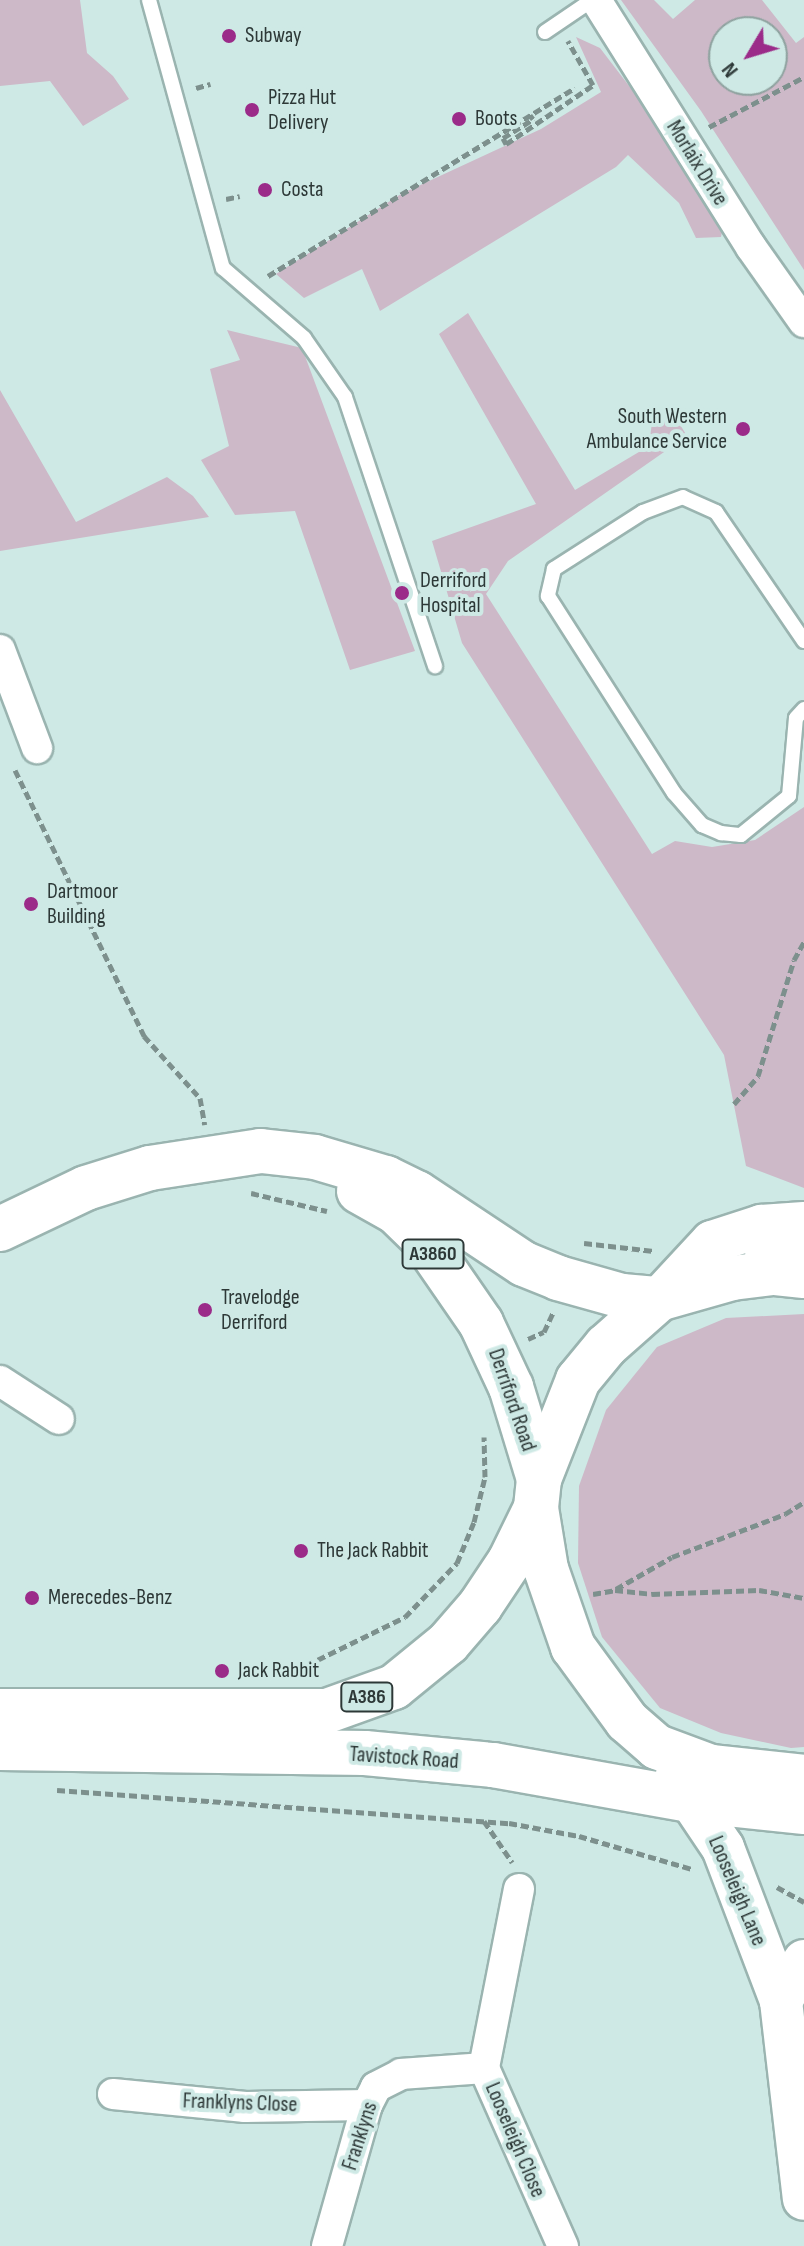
<!DOCTYPE html>
<html>
<head>
<meta charset="utf-8">
<style>
  body { margin:0 }
  #map { position:relative; width:804px; height:2246px; overflow:hidden; background:#cee9e5; font-family:"Sofia Sans Condensed",sans-serif }
  div>[style] { position:absolute }
  [style*='--x'] { left:calc(var(--x)*1px); top:calc(var(--y)*1px); width:calc(var(--w)*1px); rotate:calc(var(--a)*1deg) }
  .green>* { inset:0; background:#cdb9c8 }
  .path>* { height:5px; margin-top:-2.5px; transform-origin:0; background:repeating-linear-gradient(90deg,#7d908d 0 8px,transparent 0 12px) }
  .roads { filter:drop-shadow(2px 0 #9ab4b0) drop-shadow(-2px 0 #9ab4b0) drop-shadow(0 2px #9ab4b0) drop-shadow(0 -2px #9ab4b0) }
  .lane>* { height:14px; margin:-7px; padding:0 7px; transform-origin:7px; border-radius:7px; background:#fff }
  .street>* { height:30px; margin:-15px; padding:0 15px; transform-origin:15px; border-radius:15px; background:#fff }
  .secondary>* { height:42px; margin:-21px; padding:0 21px; transform-origin:21px; border-radius:21px; background:#fff }
  .primary>* { height:44px; margin:-22px; padding:0 22px; transform-origin:22px; border-radius:22px; background:#fff }
  .highway>* { height:44px; margin:-22px; padding:0 22px; transform-origin:22px; border-radius:22px; background:#fff }
  .dots>* { width:22px; height:22px; translate:-50% -50%; box-sizing:border-box; border:4px solid #cee9e5; border-radius:50% }
  span { translate:-50% -50%; white-space:nowrap; text-align:center; line-height:1.15; -webkit-text-stroke:8px #cee9e5; paint-order:stroke }
  .shield-label span { padding:2px 6px; background:#cee9e5; border:2px solid; border-radius:6px; -webkit-text-stroke-width:0 }
  .shield-label { font-size:20px; color:#2d3837; font-weight:700 }
  .poi-label { font-size:22px; color:#2d3837 }
  .left { translate:0 -50%; text-align:left }
  .right { translate:-100% -50%; text-align:right }
  .street-label { font-size:22px; color:#2d3837 }
  .north { position:absolute; left:708px; top:16px; width:80px; height:80px; box-sizing:border-box; background:#cee9e5; border:2px solid #8ea29f; border-radius:50%; rotate:232deg; font-size:22px; font-weight:700; line-height:32px; text-align:center; color:#2d3837 }
  .north::after { content:''; display:block; margin:auto; width:28px; height:36px; background:#9b2b89; clip-path:polygon(50% 0,100% 100%,50% 72%,0 100%) }
</style>
</head>
<body>
<div id="map">
  <div class="green">
    <i style="clip-path:polygon(0 0,80px 0,87px 53px,113px 76px,129px 99px,83px 126px,50px 81px,0 86px)"></i>
    <i style="clip-path:polygon(evenodd,621px 0,654px 0,673px 19px,695px 0,762px 0,796px 43px,804px 37px,804px 270px,701px 111px,621px 0,724px 32px,772px 32px,772px 80px,724px 80px,724px 32px)"></i>
    <i style="clip-path:polygon(576px 37px,600px 48px,659px 125px,723px 227px,721px 237px,696px 238px,679px 203px,628px 155px,616px 167px,380px 311px,362px 269px,304px 298px,276px 274px,401px 194px,541px 129px,601px 92px)"></i>
    <i style="clip-path:polygon(468px 313px,575px 490px,649px 446px,652px 422px,671px 410px,687px 436px,508px 561px,486px 594px,652px 854px,675px 841px,712px 847px,755px 840px,804px 807px,804px 1188px,746px 1166px,724px 1055px,462px 643px,432px 541px,536px 504px,439px 334px)"></i>
    <i style="clip-path:polygon(227px 330px,302px 348px,415px 651px,350px 670px,295px 511px,235px 515px,201px 460px,229px 446px,210px 369px,240px 360px)"></i>
    <i style="clip-path:polygon(0 390px,76px 522px,167px 477px,193px 496px,209px 517px,0 551px)"></i>
    <i style="clip-path:polygon(804px 1314px,804px 1747px,791px 1748px,721px 1733px,660px 1708px,602px 1637px,578px 1563px,579px 1486px,606px 1410px,657px 1347px,726px 1318px)"></i>
  </div>
  <div class="path">
    <i style="--x:196;--y:88;--w:15;--a:-16"></i>
    <i style="--x:709;--y:127;--w:107;--a:-27.8"></i>
    <i style="--x:503;--y:138;--w:7;--a:63"></i>
    <i style="--x:506;--y:144;--w:105;--a:-34.1"></i>
    <i style="--x:593;--y:85;--w:51;--a:-119.6"></i>
    <i style="--x:503;--y:138;--w:36;--a:-32"></i>
    <i style="--x:533;--y:119;--w:5;--a:-127"></i>
    <i style="--x:226;--y:199;--w:14;--a:-12"></i>
    <i style="--x:268;--y:276;--w:360;--a:-31.5"></i>
    <i style="--x:15;--y:770;--w:296;--a:64.1"></i>
    <i style="--x:144;--y:1036;--w:84;--a:47.9"></i>
    <i style="--x:200;--y:1098;--w:27;--a:80"></i>
    <i style="--x:734;--y:1104;--w:37;--a:-49"></i>
    <i style="--x:758;--y:1076;--w:121;--a:-72.8"></i>
    <i style="--x:794;--y:960;--w:21;--a:-61"></i>
    <i style="--x:251;--y:1193;--w:78;--a:13.3"></i>
    <i style="--x:584;--y:1243;--w:70;--a:6.5"></i>
    <i style="--x:528;--y:1339;--w:17;--a:-24"></i>
    <i style="--x:544;--y:1332;--w:21;--a:-65"></i>
    <i style="--x:616;--y:1589;--w:64;--a:-29.7"></i>
    <i style="--x:672;--y:1557;--w:121;--a:-20.8"></i>
    <i style="--x:785;--y:1514;--w:22;--a:-32"></i>
    <i style="--x:593;--y:1594;--w:22;--a:-10"></i>
    <i style="--x:615;--y:1590;--w:37;--a:6"></i>
    <i style="--x:652;--y:1594;--w:107;--a:-2.1"></i>
    <i style="--x:759;--y:1590;--w:46;--a:10.1"></i>
    <i style="--x:248;--y:1670;--w:59;--a:-4.8"></i>
    <i style="--x:307;--y:1665;--w:109;--a:-26.1"></i>
    <i style="--x:405;--y:1617;--w:75;--a:-46.1"></i>
    <i style="--x:457;--y:1563;--w:44;--a:-67.5"></i>
    <i style="--x:474;--y:1522;--w:46;--a:-76.3"></i>
    <i style="--x:485;--y:1477;--w:40;--a:-91.4"></i>
    <i style="--x:57;--y:1790;--w:453;--a:4.2"></i>
    <i style="--x:509;--y:1823;--w:71;--a:10.5"></i>
    <i style="--x:579;--y:1836;--w:118;--a:16.3"></i>
    <i style="--x:484;--y:1821;--w:50;--a:55.7"></i>
    <i style="--x:777;--y:1887;--w:31;--a:29"></i>
  </div>
  <div class="roads">
    <div class="lane">
      <i style="--x:149;--y:0;--w:278;--a:74.6"></i>
      <i style="--x:223;--y:268;--w:107;--a:40.8"></i>
      <i style="--x:304;--y:338;--w:72;--a:55.2"></i>
      <i style="--x:345;--y:397;--w:284;--a:71.5"></i>
      <i style="--x:545;--y:32;--w:57;--a:-34.2"></i>
      <i style="--x:804;--y:641;--w:156;--a:-124.3"></i>
      <i style="--x:716;--y:512;--w:36;--a:-156"></i>
      <i style="--x:683;--y:497;--w:43;--a:159.4"></i>
      <i style="--x:643;--y:512;--w:106;--a:147.4"></i>
      <i style="--x:554;--y:569;--w:28;--a:103"></i>
      <i style="--x:548;--y:596;--w:234;--a:57.4"></i>
      <i style="--x:674;--y:793;--w:43;--a:48.8"></i>
      <i style="--x:702;--y:825;--w:21;--a:23"></i>
      <i style="--x:721;--y:833;--w:20;--a:6"></i>
      <i style="--x:741;--y:835;--w:62;--a:-39.1"></i>
      <i style="--x:789;--y:796;--w:78;--a:-84.9"></i>
      <i style="--x:796;--y:718;--w:12;--a:-48"></i>
      <i style="--x:752;--y:1255;--w:53;--a:-8.7"></i>
    </div>
    <div class="street">
      <i style="--x:596;--y:0;--w:292;--a:57.9"></i>
      <i style="--x:751;--y:247;--w:92;--a:54.8"></i>
      <i style="--x:0;--y:650;--w:105;--a:69.3"></i>
      <i style="--x:0;--y:1381;--w:70;--a:32.8"></i>
      <i style="--x:519;--y:1889;--w:182;--a:101.1"></i>
      <i style="--x:484;--y:2068;--w:195;--a:66.1"></i>
      <i style="--x:113;--y:2094;--w:133;--a:5.6"></i>
      <i style="--x:245;--y:2107;--w:122;--a:-0.9"></i>
      <i style="--x:327;--y:2246;--w:147;--a:-74.2"></i>
      <i style="--x:367;--y:2105;--w:20;--a:-63"></i>
      <i style="--x:376;--y:2087;--w:28;--a:-27"></i>
      <i style="--x:401;--y:2074;--w:83;--a:-4.1"></i>
    </div>
    <div class="secondary">
      <i style="--x:659;--y:1299;--w:78;--a:-47.1"></i>
      <i style="--x:712;--y:1242;--w:52;--a:-18.1"></i>
      <i style="--x:761;--y:1226;--w:43;--a:-4"></i>
      <i style="--x:676;--y:1778;--w:84;--a:56.1"></i>
      <i style="--x:723;--y:1848;--w:164;--a:69.2"></i>
      <i style="--x:781;--y:2001;--w:199;--a:83.4"></i>
      <i style="--x:781;--y:2001;--w:46;--a:-60.1"></i>
    </div>
    <div class="primary">
      <i style="--x:359;--y:1191;--w:43;--a:29.6"></i>
      <i style="--x:396;--y:1212;--w:35;--a:44"></i>
      <i style="--x:421;--y:1236;--w:106;--a:55.4"></i>
      <i style="--x:481;--y:1323;--w:71;--a:64.9"></i>
      <i style="--x:511;--y:1387;--w:96;--a:73.1"></i>
      <i style="--x:0;--y:1229;--w:95;--a:-25.5"></i>
      <i style="--x:86;--y:1188;--w:67;--a:-17.4"></i>
      <i style="--x:150;--y:1168;--w:112;--a:-8.7"></i>
      <i style="--x:261;--y:1151;--w:54;--a:6.3"></i>
      <i style="--x:315;--y:1157;--w:74;--a:16.5"></i>
      <i style="--x:386;--y:1178;--w:34;--a:26"></i>
      <i style="--x:417;--y:1193;--w:128;--a:33.6"></i>
      <i style="--x:524;--y:1264;--w:37;--a:22"></i>
      <i style="--x:558;--y:1278;--w:66;--a:15.7"></i>
      <i style="--x:622;--y:1296;--w:37;--a:5"></i>
    </div>
    <div class="highway">
      <i style="--x:804;--y:1276;--w:31;--a:-174"></i>
      <i style="--x:773;--y:1273;--w:41;--a:173"></i>
      <i style="--x:732;--y:1278;--w:76;--a:164"></i>
      <i style="--x:659;--y:1299;--w:71;--a:138.4"></i>
      <i style="--x:606;--y:1346;--w:44;--a:129.5"></i>
      <i style="--x:578;--y:1380;--w:106;--a:111.5"></i>
      <i style="--x:539;--y:1479;--w:29;--a:96"></i>
      <i style="--x:536;--y:1508;--w:62;--a:80.7"></i>
      <i style="--x:546;--y:1569;--w:83;--a:70.9"></i>
      <i style="--x:573;--y:1647;--w:92;--a:53.9"></i>
      <i style="--x:627;--y:1721;--w:40;--a:41"></i>
      <i style="--x:657;--y:1747;--w:58;--a:20.3"></i>
      <i style="--x:711;--y:1767;--w:94;--a:6.1"></i>
      <i style="--x:0;--y:1711;--w:327;--a:0"></i>
      <i style="--x:327;--y:1711;--w:71;--a:-19.7"></i>
      <i style="--x:394;--y:1687;--w:70;--a:-39.2"></i>
      <i style="--x:448;--y:1643;--w:49;--a:-49.1"></i>
      <i style="--x:480;--y:1606;--w:54;--a:-56.3"></i>
      <i style="--x:510;--y:1561;--w:59;--a:-63.9"></i>
      <i style="--x:0;--y:1748;--w:365;--a:0.8"></i>
      <i style="--x:365;--y:1753;--w:129;--a:5.4"></i>
      <i style="--x:493;--y:1765;--w:200;--a:10.1"></i>
      <i style="--x:690;--y:1800;--w:115;--a:6"></i>
    </div>
  </div>
  <div class="dots">
    <i style="left:229px;top:36px;background:#9b2b89"></i>
    <i style="left:252px;top:110px;background:#9b2b89"></i>
    <i style="left:459px;top:119px;background:#9b2b89"></i>
    <i style="left:265px;top:190px;background:#9b2b89"></i>
    <i style="left:743px;top:429px;background:#9b2b89"></i>
    <i style="left:402px;top:593px;background:#9b2b89"></i>
    <i style="left:31px;top:904px;background:#9b2b89"></i>
    <i style="left:205px;top:1310px;background:#9b2b89"></i>
    <i style="left:301px;top:1551px;background:#9b2b89"></i>
    <i style="left:32px;top:1598px;background:#9b2b89"></i>
    <i style="left:222px;top:1671px;background:#9b2b89"></i>
  </div>
  <div class="shield-label">
    <span style="left:433px;top:1254px">A3860</span>
    <span style="left:367px;top:1697px">A386</span>
  </div>
  <div class="poi-label">
    <span class="left" style="left:245px;top:36px">Subway</span>
    <span class="left" style="left:268px;top:110px">Pizza Hut<br>Delivery</span>
    <span class="left" style="left:475px;top:119px">Boots</span>
    <span class="left" style="left:281px;top:190px">Costa</span>
    <span class="right" style="left:727px;top:429px">South Western<br>Ambulance Service</span>
    <span class="left" style="left:420px;top:593px">Derriford<br>Hospital</span>
    <span class="left" style="left:47px;top:904px">Dartmoor<br>Building</span>
    <span class="left" style="left:221px;top:1310px">Travelodge<br>Derriford</span>
    <span class="left" style="left:317px;top:1551px">The Jack Rabbit</span>
    <span class="left" style="left:48px;top:1598px">Merecedes-Benz</span>
    <span class="left" style="left:238px;top:1671px">Jack Rabbit</span>
  </div>
  <div class="street-label">
    <span style="left:697px;top:163px;rotate:58deg">Morlaix Drive</span>
    <span style="left:512px;top:1400px;rotate:71deg">Derriford Road</span>
    <span style="left:404px;top:1758px;rotate:4deg">Tavistock Road</span>
    <span style="left:737px;top:1891px;rotate:67deg">Looseleigh Lane</span>
    <span style="left:240px;top:2103px;rotate:2deg">Franklyns Close</span>
    <span style="left:360px;top:2136px;rotate:-72deg">Franklyns</span>
    <span style="left:515px;top:2140px;rotate:67deg">Looseleigh Close</span>
  </div>
  <div class="north">N</div>
</div>
</body>
</html>
